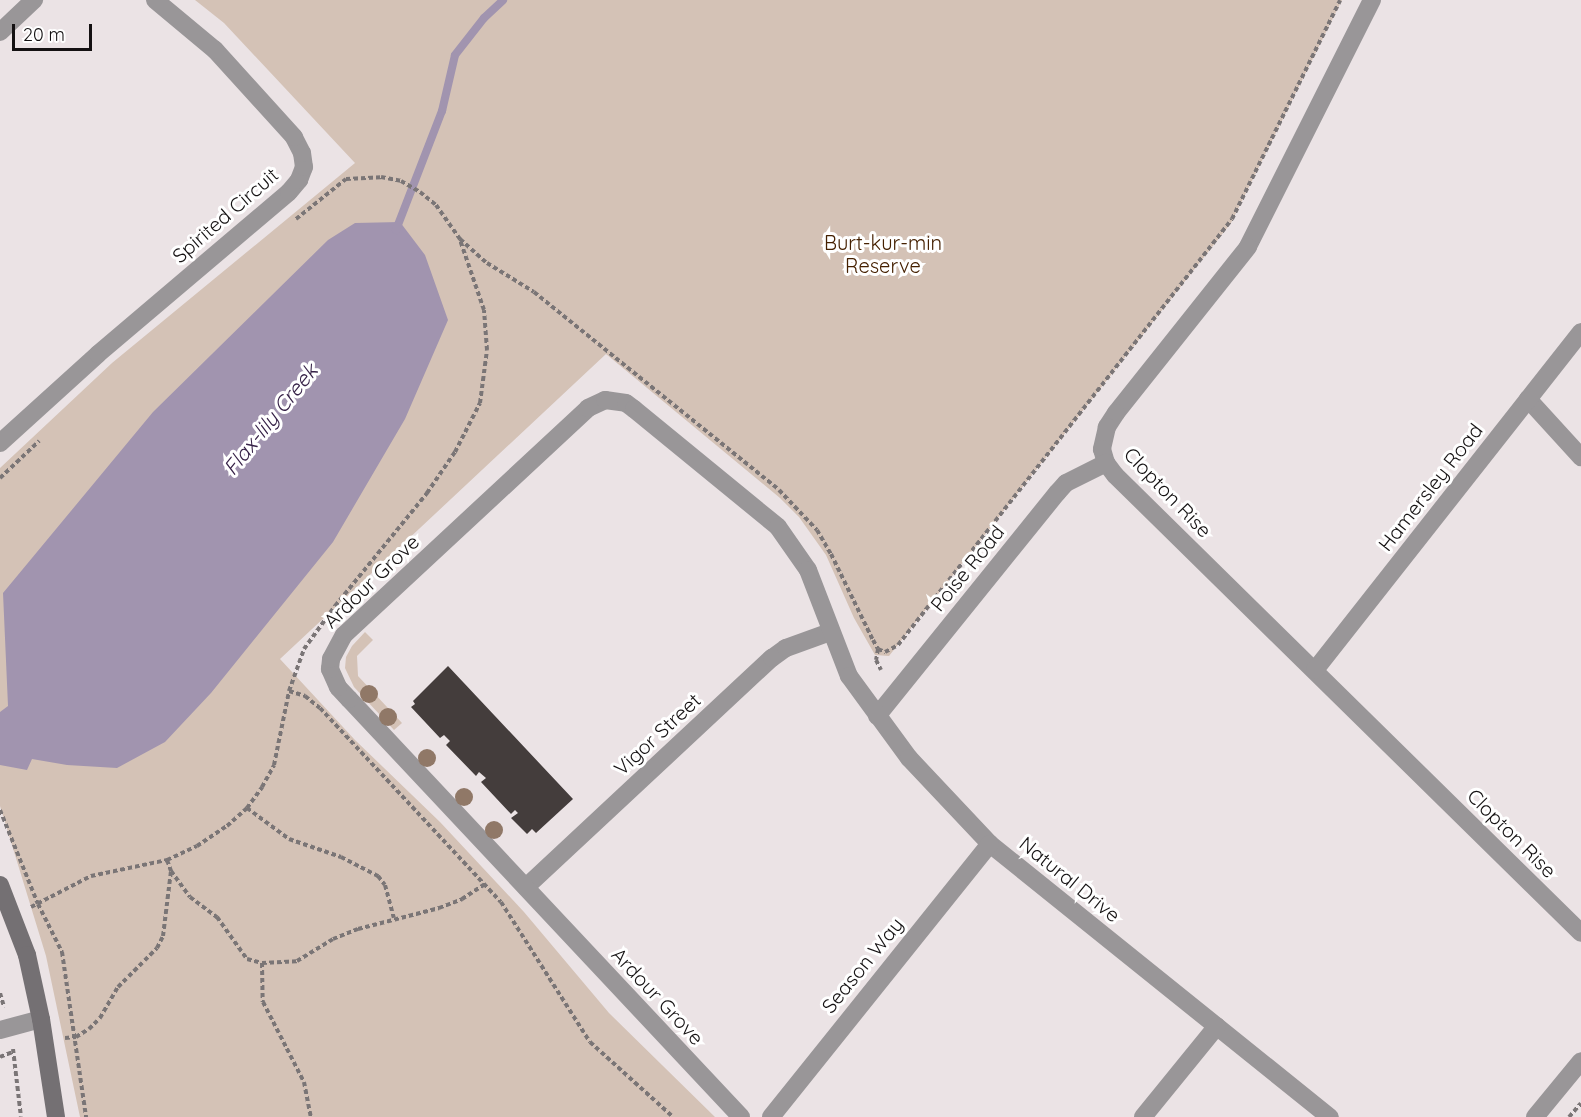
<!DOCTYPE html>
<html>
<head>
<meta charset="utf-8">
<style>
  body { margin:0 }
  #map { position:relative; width:1581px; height:1117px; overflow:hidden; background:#ebe3e5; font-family:Quicksand,sans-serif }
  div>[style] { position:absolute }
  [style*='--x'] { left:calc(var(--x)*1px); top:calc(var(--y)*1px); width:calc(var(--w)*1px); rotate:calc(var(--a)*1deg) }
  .green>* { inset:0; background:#d4c2b6 }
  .water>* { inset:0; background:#a194af }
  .stream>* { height:8px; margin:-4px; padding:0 4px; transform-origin:4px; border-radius:4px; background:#a194af }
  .building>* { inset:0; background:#443d3c }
  .path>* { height:4px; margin-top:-2px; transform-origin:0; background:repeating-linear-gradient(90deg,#7a7576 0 4.5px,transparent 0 7.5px) }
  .street>* { height:18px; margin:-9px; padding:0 9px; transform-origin:9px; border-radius:9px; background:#999698 }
  .secondary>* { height:18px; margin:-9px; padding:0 9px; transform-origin:9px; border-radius:9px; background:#747073 }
  .trees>* { width:18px; height:18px; margin:-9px; border-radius:50%; background:#907867 }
  span { translate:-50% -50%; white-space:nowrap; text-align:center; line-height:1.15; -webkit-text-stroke:6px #fff; paint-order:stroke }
  .street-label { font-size:20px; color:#141112 }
  .park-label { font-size:20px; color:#452000 }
  .water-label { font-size:21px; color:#362147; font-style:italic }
  .scale { position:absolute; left:12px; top:24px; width:80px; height:27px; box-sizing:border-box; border:3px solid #141112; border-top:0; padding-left:8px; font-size:18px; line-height:21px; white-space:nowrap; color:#141112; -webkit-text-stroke:4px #fff; paint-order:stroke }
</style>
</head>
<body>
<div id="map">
  <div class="green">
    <i style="clip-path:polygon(195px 0,1342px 0,1231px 223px,889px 656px,875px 655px,854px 618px,826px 555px,799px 517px,780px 498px,606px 354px,280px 659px,355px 740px,440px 822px,524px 912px,609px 1013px,715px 1117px,80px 1117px,46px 956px,0 806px,0 468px,112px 363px,355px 163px,224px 23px)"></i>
    <i style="clip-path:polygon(365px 632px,373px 640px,357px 656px,358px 676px,402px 723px,394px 730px,354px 687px,345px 668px,346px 657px,352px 646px)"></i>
  </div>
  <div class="water">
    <i style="clip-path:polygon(400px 222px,425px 255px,448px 320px,405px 419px,333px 542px,211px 693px,165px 742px,117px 768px,67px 765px,32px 759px,27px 770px,0 765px,0 712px,8px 706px,3px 593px,153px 412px,328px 240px,355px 223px)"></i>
  </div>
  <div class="stream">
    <i style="--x:396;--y:230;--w:128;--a:-68.9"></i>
    <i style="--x:442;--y:111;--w:57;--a:-76.9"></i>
    <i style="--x:455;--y:55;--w:47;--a:-51.9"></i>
    <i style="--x:484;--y:18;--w:26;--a:-43"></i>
  </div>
  <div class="building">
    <i style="clip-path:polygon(448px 666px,573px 799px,536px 833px,532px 829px,527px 834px,511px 818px,518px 813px,515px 810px,511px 814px,481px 782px,486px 778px,479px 772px,476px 776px,446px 745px,450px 741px,444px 735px,440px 738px,411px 707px,415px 704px,413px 701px)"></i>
  </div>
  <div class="path">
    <i style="--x:296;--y:219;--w:64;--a:-38.7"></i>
    <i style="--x:346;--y:179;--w:35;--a:-3"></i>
    <i style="--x:381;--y:177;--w:20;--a:11"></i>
    <i style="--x:401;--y:181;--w:22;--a:30"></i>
    <i style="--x:420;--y:192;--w:21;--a:39"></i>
    <i style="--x:436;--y:205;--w:42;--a:54.8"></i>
    <i style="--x:460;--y:239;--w:36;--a:42"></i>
    <i style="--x:487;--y:263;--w:55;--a:31.7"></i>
    <i style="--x:534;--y:292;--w:315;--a:38.9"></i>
    <i style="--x:779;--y:490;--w:55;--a:46.5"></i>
    <i style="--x:817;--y:530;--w:28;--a:60"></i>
    <i style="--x:831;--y:554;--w:96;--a:64"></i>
    <i style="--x:873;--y:640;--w:10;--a:61"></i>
    <i style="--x:878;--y:649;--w:8;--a:23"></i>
    <i style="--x:885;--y:652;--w:15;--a:-28"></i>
    <i style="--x:898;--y:645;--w:541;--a:-51.9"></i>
    <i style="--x:1232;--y:219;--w:244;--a:-63.7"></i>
    <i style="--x:0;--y:478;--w:54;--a:-43.5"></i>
    <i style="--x:878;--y:649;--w:11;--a:100"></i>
    <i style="--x:876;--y:660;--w:11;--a:63"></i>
    <i style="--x:289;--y:691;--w:17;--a:17"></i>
    <i style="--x:305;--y:696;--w:19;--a:39"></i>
    <i style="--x:320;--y:708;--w:265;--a:47"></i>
    <i style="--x:501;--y:902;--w:166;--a:57.6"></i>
    <i style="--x:590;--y:1042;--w:112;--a:42.1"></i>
    <i style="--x:247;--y:808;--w:52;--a:36.4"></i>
    <i style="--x:289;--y:839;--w:55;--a:19.1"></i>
    <i style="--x:341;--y:857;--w:42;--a:27.2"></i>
    <i style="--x:378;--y:876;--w:11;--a:52"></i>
    <i style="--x:385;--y:885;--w:34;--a:75"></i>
    <i style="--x:0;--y:810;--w:101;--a:68"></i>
    <i style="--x:38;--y:904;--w:54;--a:63.4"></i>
    <i style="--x:62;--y:952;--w:167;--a:81.7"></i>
    <i style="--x:167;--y:860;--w:12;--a:70"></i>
    <i style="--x:171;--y:871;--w:32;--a:54"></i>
    <i style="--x:190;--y:897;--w:34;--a:37"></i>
    <i style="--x:217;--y:917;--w:52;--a:54.5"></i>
    <i style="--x:247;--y:959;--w:16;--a:15"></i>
    <i style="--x:262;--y:963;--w:35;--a:-3"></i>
    <i style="--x:297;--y:961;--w:42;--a:-31.4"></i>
    <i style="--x:333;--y:939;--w:27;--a:-22"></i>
    <i style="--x:358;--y:929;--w:84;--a:-14.5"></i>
    <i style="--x:439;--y:908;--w:25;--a:-21"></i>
    <i style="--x:462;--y:899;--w:27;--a:-33"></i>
    <i style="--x:31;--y:907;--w:68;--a:-27.3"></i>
    <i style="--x:91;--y:876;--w:78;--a:-11.9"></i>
    <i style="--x:167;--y:860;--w:33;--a:-25"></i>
    <i style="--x:197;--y:846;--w:36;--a:-34"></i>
    <i style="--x:227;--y:826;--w:27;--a:-42"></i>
    <i style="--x:247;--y:808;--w:26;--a:-54"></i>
    <i style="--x:262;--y:787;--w:25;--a:-61"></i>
    <i style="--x:274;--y:765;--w:76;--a:-78.5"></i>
    <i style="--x:289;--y:691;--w:45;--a:-70.3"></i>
    <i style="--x:304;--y:649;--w:53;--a:-54.2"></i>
    <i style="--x:335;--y:606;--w:146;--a:-50.8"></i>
    <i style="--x:427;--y:493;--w:50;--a:-55.7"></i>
    <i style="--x:455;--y:452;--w:55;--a:-63"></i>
    <i style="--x:480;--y:403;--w:53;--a:-82.5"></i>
    <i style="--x:487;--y:350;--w:40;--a:-94.3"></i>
    <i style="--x:484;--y:310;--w:74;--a:-108.9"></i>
    <i style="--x:262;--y:963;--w:39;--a:89"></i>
    <i style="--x:263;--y:1002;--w:90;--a:62.9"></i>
    <i style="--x:304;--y:1082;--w:36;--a:79"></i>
    <i style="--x:0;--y:993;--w:15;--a:74"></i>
    <i style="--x:65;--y:1038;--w:11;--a:-5"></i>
    <i style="--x:76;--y:1037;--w:15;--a:-32"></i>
    <i style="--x:89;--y:1029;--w:16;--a:-45"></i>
    <i style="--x:100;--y:1018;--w:36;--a:-60"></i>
    <i style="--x:118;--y:987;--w:55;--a:-45"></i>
    <i style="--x:157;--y:948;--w:13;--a:-63"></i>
    <i style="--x:163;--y:936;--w:65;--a:-83"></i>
    <i style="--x:13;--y:1049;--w:68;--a:83.3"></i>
    <i style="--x:0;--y:1057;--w:14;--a:-21"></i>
    <i style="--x:1569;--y:1117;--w:18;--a:-49"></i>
  </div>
  <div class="street">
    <i style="--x:1372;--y:0;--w:276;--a:116.7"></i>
    <i style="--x:1248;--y:247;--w:212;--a:128.5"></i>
    <i style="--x:1116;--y:413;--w:17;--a:123"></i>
    <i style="--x:1107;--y:427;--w:23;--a:103"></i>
    <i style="--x:1102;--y:449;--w:15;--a:74"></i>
    <i style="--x:1106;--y:463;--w:15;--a:53"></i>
    <i style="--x:1115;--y:475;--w:653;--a:44.5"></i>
    <i style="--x:0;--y:32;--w:47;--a:-43.3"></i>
    <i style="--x:1528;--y:399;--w:79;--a:47.6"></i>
    <i style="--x:0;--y:443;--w:132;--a:-42.2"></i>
    <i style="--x:98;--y:354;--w:250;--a:-40.3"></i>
    <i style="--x:289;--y:192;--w:16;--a:-50"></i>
    <i style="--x:299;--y:180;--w:14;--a:-69"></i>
    <i style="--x:304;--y:167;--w:14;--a:-98"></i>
    <i style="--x:302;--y:153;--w:18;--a:-117"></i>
    <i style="--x:294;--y:137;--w:118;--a:-132.2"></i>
    <i style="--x:215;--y:50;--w:78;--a:-140.2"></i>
    <i style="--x:1315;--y:670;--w:430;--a:-51.8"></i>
    <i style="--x:877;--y:716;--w:287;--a:-51.1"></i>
    <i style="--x:1057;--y:493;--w:13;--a:-48"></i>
    <i style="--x:1066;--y:483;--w:45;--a:-26.6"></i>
    <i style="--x:526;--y:887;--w:336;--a:-43"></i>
    <i style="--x:772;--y:658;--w:17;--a:-36"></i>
    <i style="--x:786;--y:648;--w:47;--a:-20"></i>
    <i style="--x:0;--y:1030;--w:42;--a:-15"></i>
    <i style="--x:741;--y:1117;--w:573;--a:-133.16"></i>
    <i style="--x:349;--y:699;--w:16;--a:-133"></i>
    <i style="--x:338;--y:687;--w:20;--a:-114"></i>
    <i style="--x:330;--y:669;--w:10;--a:-84"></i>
    <i style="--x:331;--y:659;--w:27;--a:-62"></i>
    <i style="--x:344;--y:635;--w:333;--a:-42.9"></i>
    <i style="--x:588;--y:408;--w:19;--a:-25"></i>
    <i style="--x:605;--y:400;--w:21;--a:8"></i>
    <i style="--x:626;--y:403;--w:10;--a:37"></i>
    <i style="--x:634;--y:409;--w:186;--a:39.3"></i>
    <i style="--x:778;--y:527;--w:52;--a:55.1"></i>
    <i style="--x:808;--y:570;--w:114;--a:68.9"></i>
    <i style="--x:849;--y:676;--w:102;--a:53.8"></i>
    <i style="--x:909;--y:758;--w:118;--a:46.7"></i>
    <i style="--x:990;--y:844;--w:436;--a:38.8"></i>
    <i style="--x:771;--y:1117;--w:350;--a:-51.3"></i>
    <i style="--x:1143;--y:1117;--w:117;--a:-50.9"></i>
    <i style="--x:1535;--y:1117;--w:72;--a:-50.6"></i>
  </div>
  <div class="secondary">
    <i style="--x:0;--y:885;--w:75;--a:68.9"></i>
    <i style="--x:27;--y:955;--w:66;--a:77.7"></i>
    <i style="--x:41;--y:1019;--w:99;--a:81.3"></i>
  </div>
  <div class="trees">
    <i style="left:369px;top:694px"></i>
    <i style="left:388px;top:717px"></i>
    <i style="left:427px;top:758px"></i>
    <i style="left:464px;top:797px"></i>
    <i style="left:494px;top:830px"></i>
  </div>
  <div class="street-label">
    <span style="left:225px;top:215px;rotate:-41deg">Spirited Circuit</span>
    <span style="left:1430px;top:487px;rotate:-52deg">Hamersley Road</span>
    <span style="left:1168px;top:492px;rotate:46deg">Clopton Rise</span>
    <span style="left:967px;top:568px;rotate:-51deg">Poise Road</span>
    <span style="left:371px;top:581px;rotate:-44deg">Ardour Grove</span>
    <span style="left:657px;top:734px;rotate:-43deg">Vigor Street</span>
    <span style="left:1512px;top:833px;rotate:45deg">Clopton Rise</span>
    <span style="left:1070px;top:879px;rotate:39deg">Natural Drive</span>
    <span style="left:862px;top:965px;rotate:-51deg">Season Way</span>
    <span style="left:658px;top:996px;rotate:47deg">Ardour Grove</span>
  </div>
  <div class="park-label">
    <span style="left:883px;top:254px">Burt-kur-min<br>Reserve</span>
  </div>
  <div class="water-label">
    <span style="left:270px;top:419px;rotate:-51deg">Flax-lily Creek</span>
  </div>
  <div class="scale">20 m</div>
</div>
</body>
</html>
